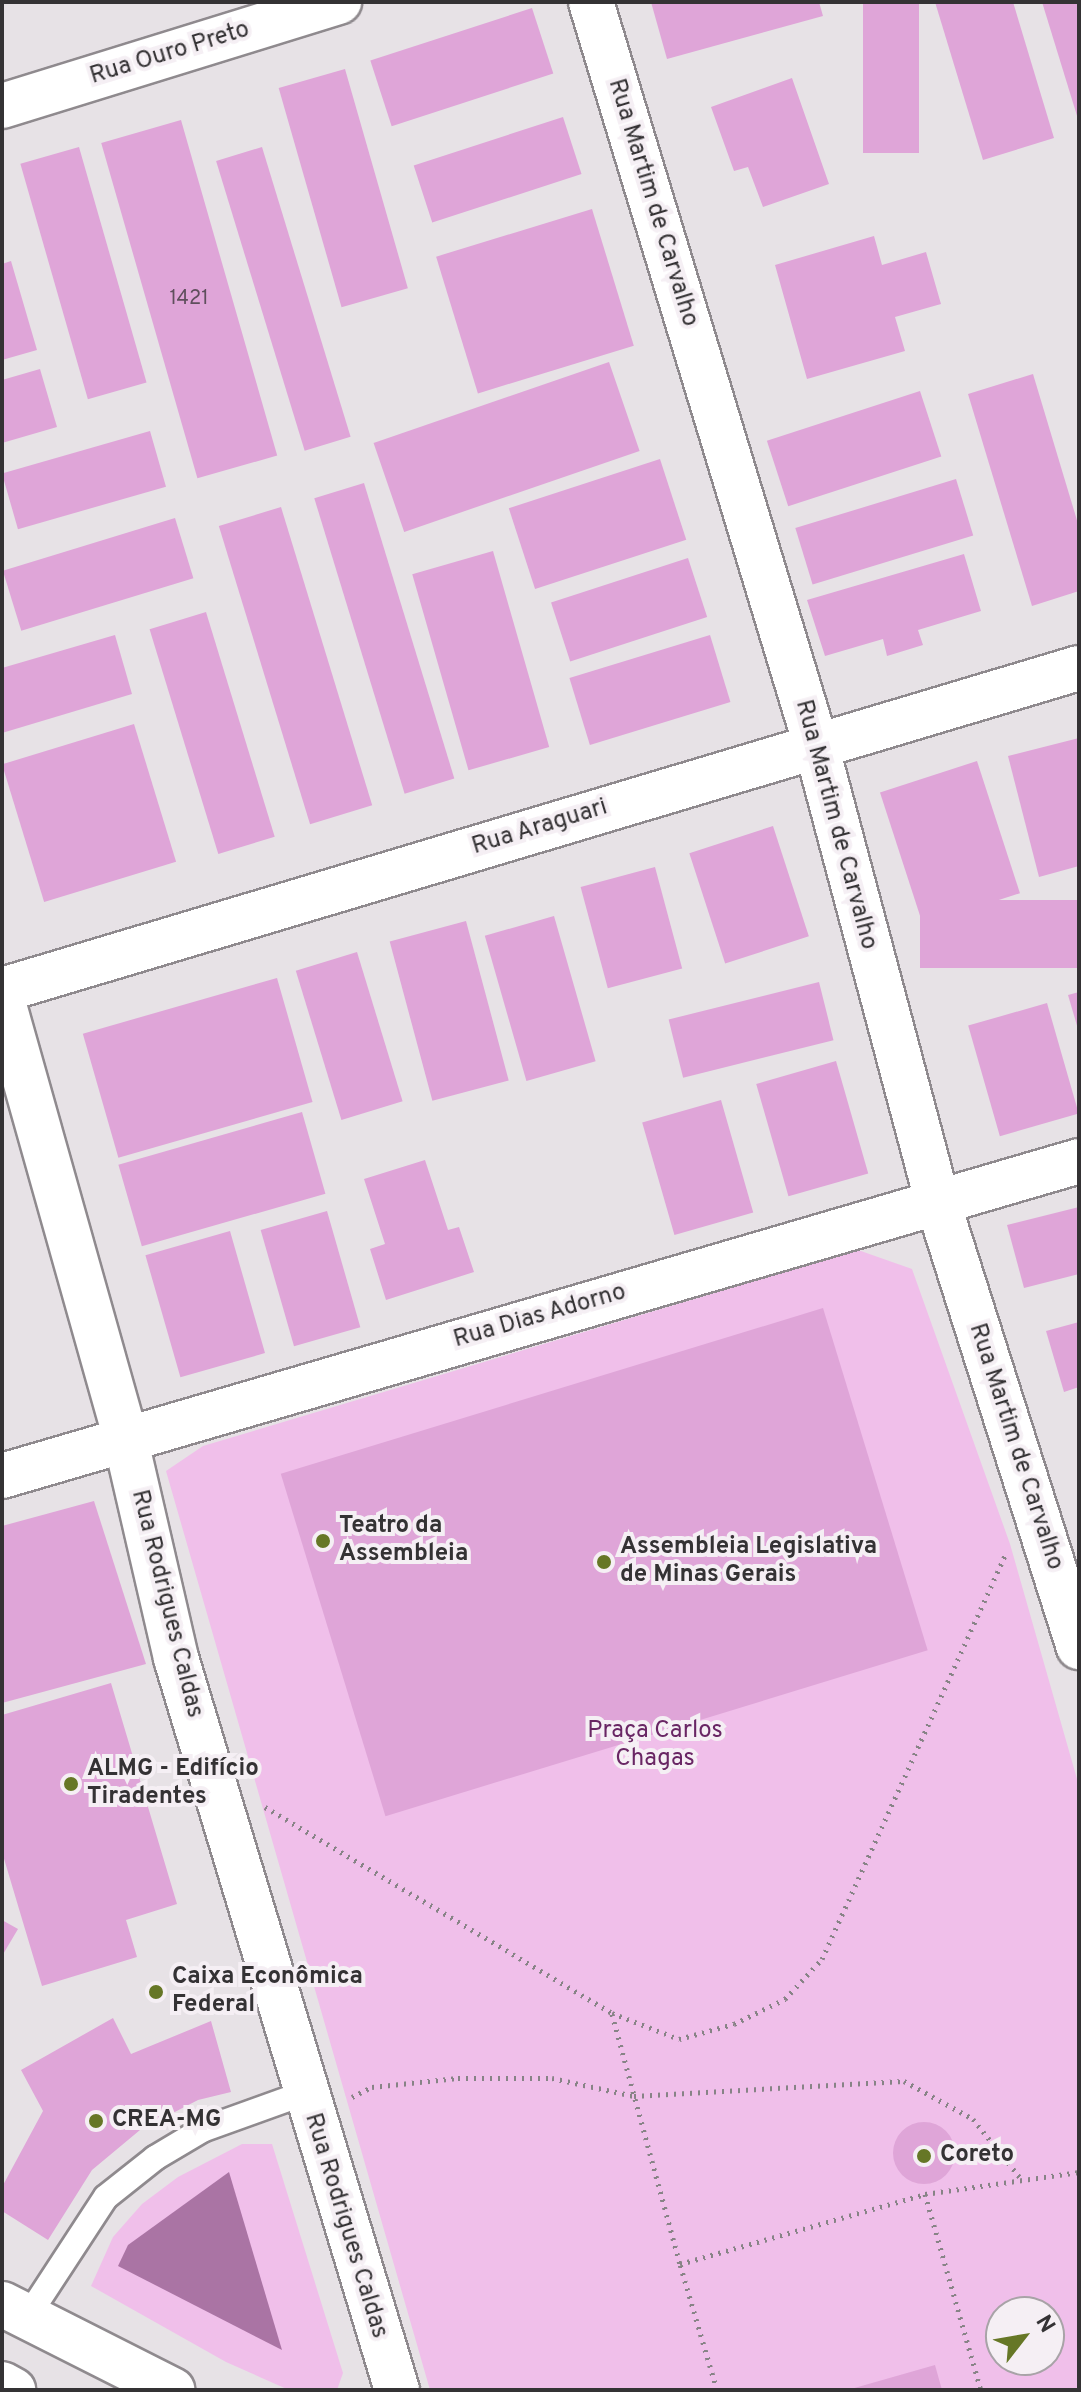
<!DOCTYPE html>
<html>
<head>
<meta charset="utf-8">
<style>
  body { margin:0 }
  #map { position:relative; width:1081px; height:2392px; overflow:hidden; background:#e7e2e6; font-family:Overpass,sans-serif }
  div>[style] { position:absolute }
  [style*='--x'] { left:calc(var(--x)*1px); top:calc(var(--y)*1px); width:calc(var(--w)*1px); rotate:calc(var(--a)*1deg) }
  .green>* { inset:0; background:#f0bfea }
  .water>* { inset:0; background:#aa74a4 }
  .building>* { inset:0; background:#dfa5d8; transform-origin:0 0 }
  .round { border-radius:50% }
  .path>* { height:5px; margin-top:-2.5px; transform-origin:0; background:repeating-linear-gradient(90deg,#878386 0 2px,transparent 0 8px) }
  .roads { filter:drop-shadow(2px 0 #8f8a8e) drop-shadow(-2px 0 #8f8a8e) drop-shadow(0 2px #8f8a8e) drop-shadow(0 -2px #8f8a8e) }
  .service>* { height:24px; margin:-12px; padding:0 12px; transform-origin:12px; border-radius:12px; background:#fff }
  .minor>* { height:44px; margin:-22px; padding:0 22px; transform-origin:22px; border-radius:22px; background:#fff }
  .tertiary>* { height:44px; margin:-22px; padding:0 22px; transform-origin:22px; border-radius:22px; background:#fff }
  .secondary>* { height:44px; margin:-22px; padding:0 22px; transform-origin:22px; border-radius:22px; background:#fff }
  .dots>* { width:22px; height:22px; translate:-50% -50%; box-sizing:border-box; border:4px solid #f5eff4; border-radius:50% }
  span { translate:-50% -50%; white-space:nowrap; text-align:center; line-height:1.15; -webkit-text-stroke:8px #f5eff4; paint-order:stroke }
  .number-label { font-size:20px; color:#5f4f5d }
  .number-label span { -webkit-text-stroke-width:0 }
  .street-label { font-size:24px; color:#343234 }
  .poi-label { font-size:24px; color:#343234; font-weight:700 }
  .left { translate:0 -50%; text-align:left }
  .park-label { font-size:24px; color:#692664 }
  .frame { position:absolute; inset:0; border:4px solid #343234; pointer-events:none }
  .north { position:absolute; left:985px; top:2296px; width:80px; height:80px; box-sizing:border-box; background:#f5eff4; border:2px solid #a8a3a7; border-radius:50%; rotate:59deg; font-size:22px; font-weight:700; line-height:32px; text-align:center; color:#343234 }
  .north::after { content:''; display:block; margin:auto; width:28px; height:36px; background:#667726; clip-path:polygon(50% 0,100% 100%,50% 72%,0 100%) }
</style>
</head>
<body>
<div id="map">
  <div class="green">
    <i style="clip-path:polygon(evenodd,858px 1250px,912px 1269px,1010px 1544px,1079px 1786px,1079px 2390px,430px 2390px,166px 1471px,203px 1446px,858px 1250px,1001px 2312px,1049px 2312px,1049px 2360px,1001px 2360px,1001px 2312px)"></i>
    <i style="clip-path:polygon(242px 2144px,272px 2144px,343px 2373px,337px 2390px,289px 2390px,226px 2362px,91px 2286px,113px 2237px,142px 2204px,178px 2177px)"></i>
  </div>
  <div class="water">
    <i style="clip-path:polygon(229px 2172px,282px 2350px,118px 2266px,128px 2245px)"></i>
  </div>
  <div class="building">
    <i style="clip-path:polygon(651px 2px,819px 2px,823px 16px,667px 59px)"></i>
    <i style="left:863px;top:2px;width:56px;height:151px"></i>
    <i style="clip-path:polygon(935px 2px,1013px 2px,1054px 138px,983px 160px)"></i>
    <i style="clip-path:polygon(1042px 2px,1079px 2px,1079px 118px,1078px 119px)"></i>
    <i style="left:532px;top:8px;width:69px;height:170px;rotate:72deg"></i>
    <i style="left:345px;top:69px;width:228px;height:69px;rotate:74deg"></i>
    <i style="clip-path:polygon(792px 78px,829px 184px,763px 207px,748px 167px,734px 171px,711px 107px)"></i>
    <i style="left:563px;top:117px;width:60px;height:157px;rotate:72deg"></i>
    <i style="left:181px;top:120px;width:349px;height:83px;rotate:74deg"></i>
    <i style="left:79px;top:147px;width:245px;height:61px;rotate:74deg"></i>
    <i style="left:262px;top:147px;width:303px;height:48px;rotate:73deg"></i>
    <i style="left:592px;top:209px;width:143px;height:163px;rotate:73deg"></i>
    <i style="clip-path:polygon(874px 236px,882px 265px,926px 252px,941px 304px,895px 317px,905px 351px,807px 379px,775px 265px)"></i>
    <i style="clip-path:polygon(11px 261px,37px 350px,2px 360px,2px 264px)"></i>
    <i style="left:609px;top:362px;width:94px;height:249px;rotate:71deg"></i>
    <i style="clip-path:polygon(40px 369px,57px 427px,2px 443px,2px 380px)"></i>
    <i style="clip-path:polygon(1033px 374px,1079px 527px,1079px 591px,1032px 606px,968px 394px)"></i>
    <i style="left:920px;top:391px;width:69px;height:161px;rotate:72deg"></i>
    <i style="left:150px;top:431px;width:58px;height:154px;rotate:74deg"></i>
    <i style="left:660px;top:459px;width:85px;height:159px;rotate:72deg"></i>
    <i style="left:956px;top:479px;width:59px;height:168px;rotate:73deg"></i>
    <i style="left:364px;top:483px;width:309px;height:52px;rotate:73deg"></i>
    <i style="left:281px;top:507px;width:312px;height:65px;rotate:73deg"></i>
    <i style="left:175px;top:518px;width:63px;height:180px;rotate:73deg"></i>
    <i style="left:493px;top:551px;width:204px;height:84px;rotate:74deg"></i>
    <i style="clip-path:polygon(964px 554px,981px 611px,918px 630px,923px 645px,887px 656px,883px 639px,825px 656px,807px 600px)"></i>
    <i style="left:688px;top:558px;width:62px;height:144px;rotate:72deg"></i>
    <i style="left:206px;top:612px;width:235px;height:59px;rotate:73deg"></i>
    <i style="clip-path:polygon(115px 635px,132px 694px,2px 733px,2px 668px)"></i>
    <i style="left:710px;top:635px;width:70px;height:147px;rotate:73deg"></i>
    <i style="left:134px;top:724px;width:144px;height:138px;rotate:73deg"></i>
    <i style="clip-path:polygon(1079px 738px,1079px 866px,1039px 877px,1008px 756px)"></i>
    <i style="left:977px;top:761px;width:139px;height:102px;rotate:72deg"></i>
    <i style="left:773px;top:826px;width:116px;height:88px;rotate:72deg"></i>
    <i style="left:655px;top:867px;width:105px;height:77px;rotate:75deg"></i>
    <i style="left:1079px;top:900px;width:68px;height:159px;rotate:90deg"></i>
    <i style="left:554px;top:916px;width:151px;height:72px;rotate:74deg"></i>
    <i style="left:466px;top:921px;width:165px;height:79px;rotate:75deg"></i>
    <i style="left:357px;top:952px;width:156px;height:64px;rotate:73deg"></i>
    <i style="left:277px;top:978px;width:129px;height:202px;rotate:74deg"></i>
    <i style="left:819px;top:982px;width:60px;height:155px;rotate:76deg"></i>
    <i style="clip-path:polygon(1079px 992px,1079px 1029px,1078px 1029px,1068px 995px)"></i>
    <i style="left:1047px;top:1003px;width:115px;height:82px;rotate:74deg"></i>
    <i style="left:836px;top:1061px;width:117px;height:83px;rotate:74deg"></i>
    <i style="left:721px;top:1100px;width:117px;height:82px;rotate:74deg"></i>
    <i style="left:302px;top:1112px;width:85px;height:191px;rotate:74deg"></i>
    <i style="clip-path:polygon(425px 1160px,448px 1230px,459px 1227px,474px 1272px,386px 1300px,370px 1249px,385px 1244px,364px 1179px)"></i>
    <i style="clip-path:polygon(1079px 1207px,1079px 1274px,1024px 1288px,1007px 1225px)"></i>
    <i style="left:327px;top:1211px;width:121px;height:69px;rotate:74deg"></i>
    <i style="left:230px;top:1231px;width:127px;height:88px;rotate:74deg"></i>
    <i style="left:823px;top:1308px;width:358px;height:567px;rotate:73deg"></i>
    <i style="clip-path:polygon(1079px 1322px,1079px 1387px,1064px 1392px,1046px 1331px)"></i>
    <i style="clip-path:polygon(94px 1501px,146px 1664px,2px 1703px,2px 1526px)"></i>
    <i style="clip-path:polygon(111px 1683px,177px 1904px,126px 1920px,137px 1957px,42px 1986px,2px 1852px,2px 1715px)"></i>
    <i style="clip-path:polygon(2px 1920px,18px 1929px,2px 1956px)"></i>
    <i style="clip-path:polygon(113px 2018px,131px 2054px,211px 2021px,231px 2092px,198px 2100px,140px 2130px,92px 2170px,48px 2240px,2px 2211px,2px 2187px,43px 2111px,21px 2070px)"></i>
    <i class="round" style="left:893px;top:2122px;width:62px;height:62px"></i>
    <i style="clip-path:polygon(935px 2365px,942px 2390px,851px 2390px,851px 2389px)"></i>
  </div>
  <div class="path">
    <i style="--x:265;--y:1807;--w:404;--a:30.7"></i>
    <i style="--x:612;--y:2013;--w:72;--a:21.2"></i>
    <i style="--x:679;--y:2039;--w:57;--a:-15.3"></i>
    <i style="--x:734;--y:2024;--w:57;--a:-26.1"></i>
    <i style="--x:785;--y:1999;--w:54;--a:-47.2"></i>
    <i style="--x:822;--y:1959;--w:443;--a:-65.6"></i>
    <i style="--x:612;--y:2014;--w:259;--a:74.8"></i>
    <i style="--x:352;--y:2097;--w:22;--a:-27"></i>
    <i style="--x:372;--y:2087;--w:86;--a:-6"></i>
    <i style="--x:458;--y:2078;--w:94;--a:0"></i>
    <i style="--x:552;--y:2078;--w:84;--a:12.4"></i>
    <i style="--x:634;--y:2096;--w:270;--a:-3.2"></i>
    <i style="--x:904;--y:2081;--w:79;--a:28.8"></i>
    <i style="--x:973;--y:2119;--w:78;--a:51.2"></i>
    <i style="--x:925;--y:2194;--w:156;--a:-8.1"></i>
    <i style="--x:717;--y:2390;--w:131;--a:-106.4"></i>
    <i style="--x:680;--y:2264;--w:255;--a:-15.9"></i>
    <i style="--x:925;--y:2194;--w:204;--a:74.1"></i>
  </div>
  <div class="roads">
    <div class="service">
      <i style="--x:28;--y:2316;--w:142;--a:-56.8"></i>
      <i style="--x:106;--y:2197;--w:63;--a:-38.5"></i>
      <i style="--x:155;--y:2158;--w:55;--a:-30.8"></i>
      <i style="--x:202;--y:2130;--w:109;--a:-19.8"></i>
    </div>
    <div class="minor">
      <i style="--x:2;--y:106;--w:353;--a:-17.2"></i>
      <i style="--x:2;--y:990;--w:1124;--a:-16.65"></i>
      <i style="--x:2;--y:1476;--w:1122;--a:-16.3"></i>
    </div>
    <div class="tertiary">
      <i style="--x:591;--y:2;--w:776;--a:73.15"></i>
      <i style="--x:816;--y:745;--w:471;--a:75.1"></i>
      <i style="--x:937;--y:1200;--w:469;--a:72.4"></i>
      <i style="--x:2;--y:998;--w:456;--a:74.3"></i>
      <i style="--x:125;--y:1437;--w:227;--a:77"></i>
      <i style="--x:176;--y:1658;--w:765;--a:73.2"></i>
    </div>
    <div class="secondary">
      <i style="--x:2;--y:2304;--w:191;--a:26.8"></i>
      <i style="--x:2;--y:2384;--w:13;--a:29"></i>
    </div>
  </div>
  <div class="dots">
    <i style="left:323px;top:1541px;background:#667726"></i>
    <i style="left:604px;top:1562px;background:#667726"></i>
    <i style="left:71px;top:1784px;background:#667726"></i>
    <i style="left:156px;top:1992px;background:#667726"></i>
    <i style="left:96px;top:2121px;background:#667726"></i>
    <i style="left:924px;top:2156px;background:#667726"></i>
  </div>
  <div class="number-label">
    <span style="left:189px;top:299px">1421</span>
  </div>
  <div class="street-label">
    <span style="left:170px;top:54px;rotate:-17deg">Rua Ouro Preto</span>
    <span style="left:652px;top:203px;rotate:73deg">Rua Martim de Carvalho</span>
    <span style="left:835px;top:825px;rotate:75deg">Rua Martim de Carvalho</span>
    <span style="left:540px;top:828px;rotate:-17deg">Rua Araguari</span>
    <span style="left:540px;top:1317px;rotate:-16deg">Rua Dias Adorno</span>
    <span style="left:1015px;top:1447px;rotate:72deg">Rua Martim de Carvalho</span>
    <span style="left:166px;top:1604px;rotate:76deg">Rua Rodrigues Caldas</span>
    <span style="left:345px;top:2226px;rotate:73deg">Rua Rodrigues Caldas</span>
  </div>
  <div class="poi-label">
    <span class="left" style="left:339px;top:1541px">Teatro da<br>Assembleia</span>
    <span class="left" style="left:620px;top:1562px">Assembleia Legislativa<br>de Minas Gerais</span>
    <span class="left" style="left:87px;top:1784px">ALMG - Edifício<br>Tiradentes</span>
    <span class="left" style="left:172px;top:1992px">Caixa Econômica<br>Federal</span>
    <span class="left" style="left:112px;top:2121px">CREA-MG</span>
    <span class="left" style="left:940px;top:2156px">Coreto</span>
  </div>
  <div class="park-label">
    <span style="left:655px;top:1746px">Praça Carlos<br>Chagas</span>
  </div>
  <div class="frame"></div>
  <div class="north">N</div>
</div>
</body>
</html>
